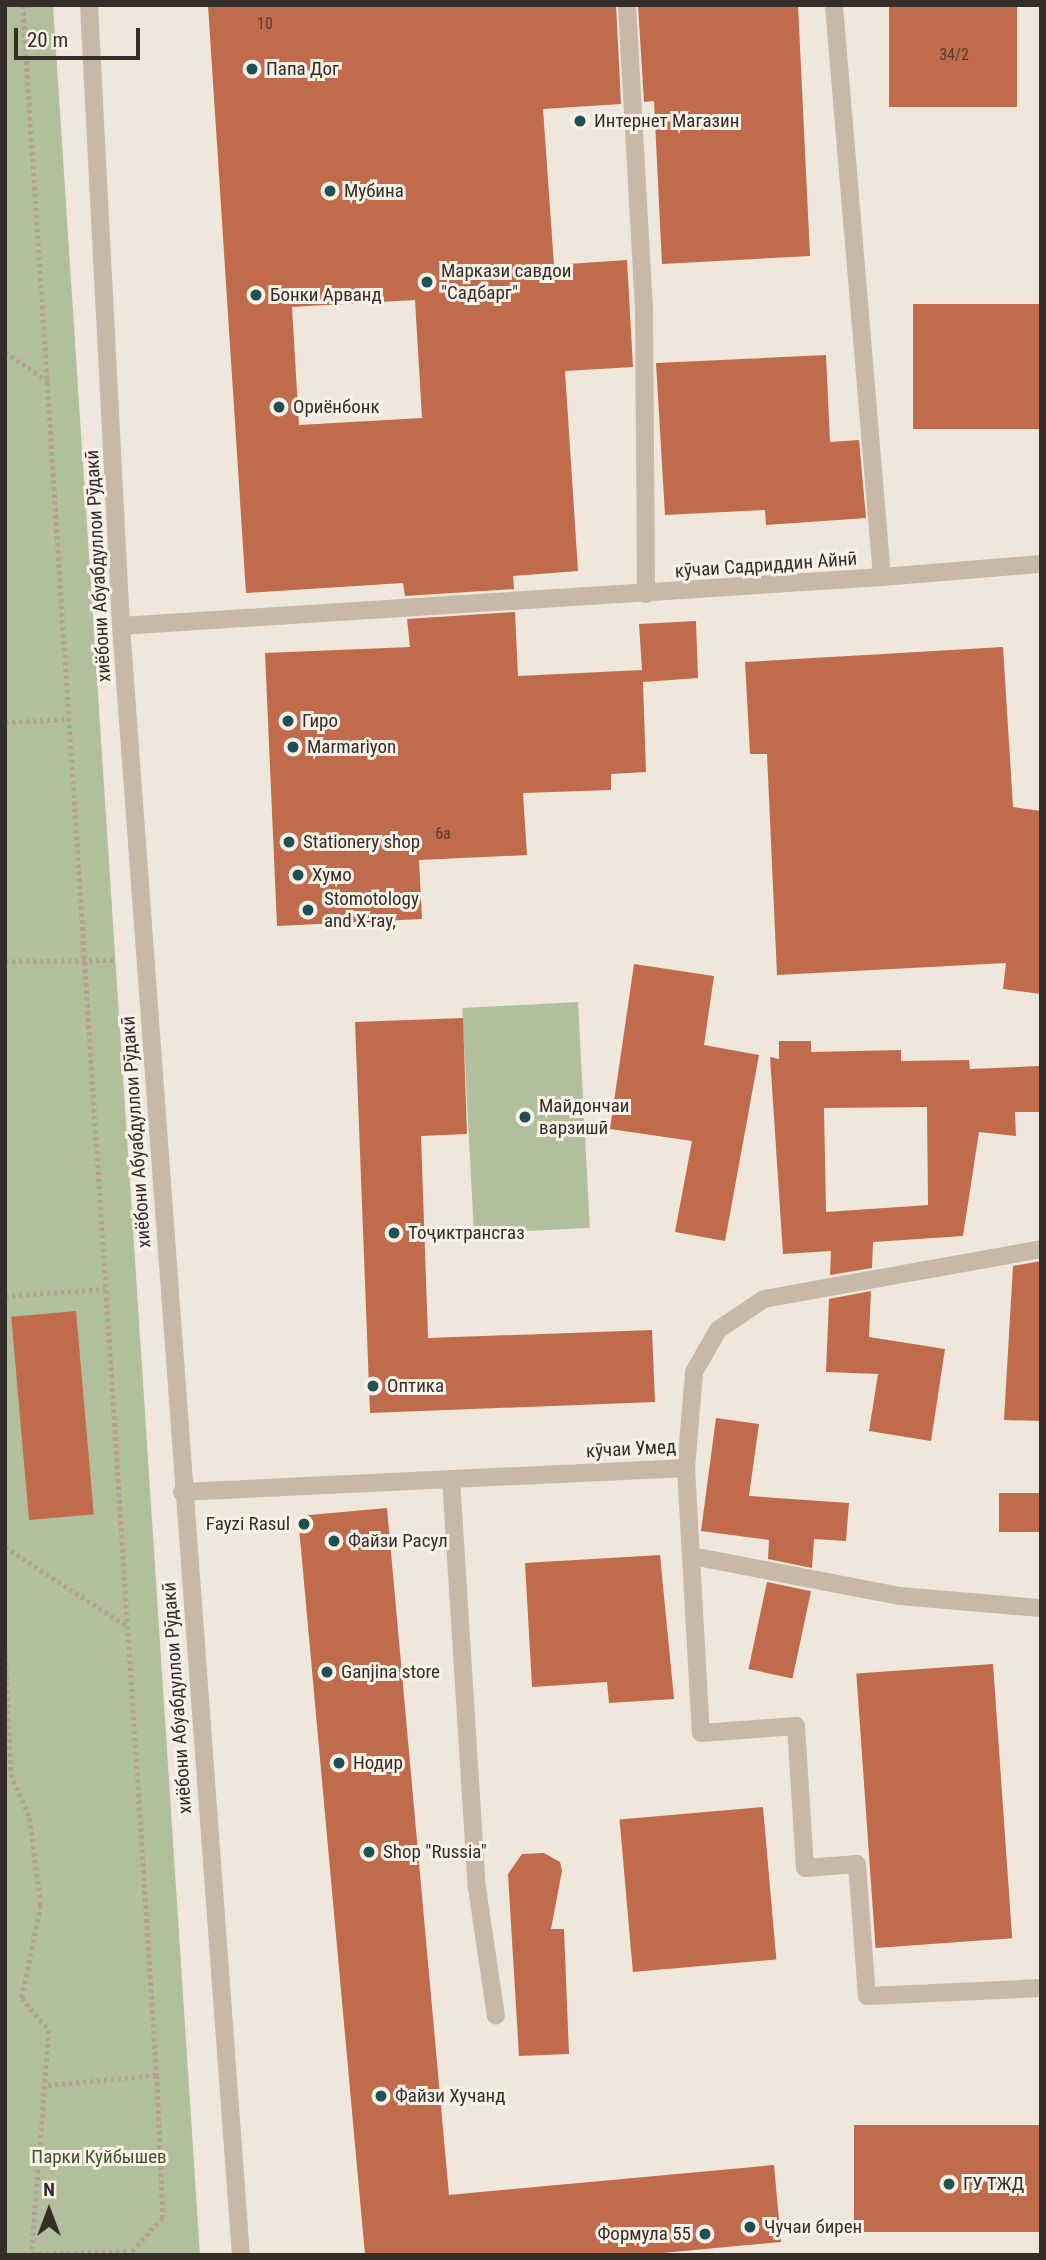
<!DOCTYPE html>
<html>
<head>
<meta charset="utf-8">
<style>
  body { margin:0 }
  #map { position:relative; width:1046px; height:2260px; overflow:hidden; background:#f0e7dc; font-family:"Roboto Condensed",sans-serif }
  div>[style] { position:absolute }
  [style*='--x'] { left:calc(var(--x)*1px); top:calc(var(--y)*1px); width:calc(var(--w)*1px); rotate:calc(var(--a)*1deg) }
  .green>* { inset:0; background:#b2bf9c; transform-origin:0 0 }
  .building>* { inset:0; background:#c06b4b; transform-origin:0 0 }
  .path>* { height:4.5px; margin-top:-2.25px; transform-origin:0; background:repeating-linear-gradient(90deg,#b4a292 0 3.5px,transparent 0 7px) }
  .lane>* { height:18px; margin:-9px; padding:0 9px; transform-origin:9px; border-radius:9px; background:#c8b8a8 }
  .street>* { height:18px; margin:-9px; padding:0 9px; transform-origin:9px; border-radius:9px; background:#c8b8a8 }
  .dots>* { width:19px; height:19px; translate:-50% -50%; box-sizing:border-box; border:4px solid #f8f1e8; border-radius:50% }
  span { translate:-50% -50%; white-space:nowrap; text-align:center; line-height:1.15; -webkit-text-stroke:6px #f8f1e8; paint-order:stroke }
  .number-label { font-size:16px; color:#583c31 }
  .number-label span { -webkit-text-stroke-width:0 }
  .poi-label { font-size:19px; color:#352d28 }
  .left { translate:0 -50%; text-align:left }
  .right { translate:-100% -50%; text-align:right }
  .street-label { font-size:19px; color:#352d28 }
  .park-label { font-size:19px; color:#43522d }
  .frame { position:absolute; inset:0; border:7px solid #352d28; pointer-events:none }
  .north { position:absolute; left:14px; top:2176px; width:70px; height:70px; -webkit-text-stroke:5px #f8f1e8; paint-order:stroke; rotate:0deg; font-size:19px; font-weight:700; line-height:28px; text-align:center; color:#352d28 }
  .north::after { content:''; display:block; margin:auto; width:24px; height:32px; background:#352d28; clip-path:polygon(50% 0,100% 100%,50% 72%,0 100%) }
  .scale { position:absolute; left:14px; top:28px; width:126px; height:32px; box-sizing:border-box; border:4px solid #352d28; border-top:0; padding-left:9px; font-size:21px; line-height:24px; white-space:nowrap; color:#352d28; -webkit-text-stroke:5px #f8f1e8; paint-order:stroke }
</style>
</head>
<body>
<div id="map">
  <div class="green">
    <i style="clip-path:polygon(5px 5px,53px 5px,200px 2255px,5px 2255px)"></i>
    <i style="left:578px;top:1002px;width:226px;height:116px;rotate:87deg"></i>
  </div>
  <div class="building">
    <i style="clip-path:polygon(evenodd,208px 5px,616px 5px,621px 104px,543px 109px,554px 265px,627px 260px,633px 367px,565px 371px,578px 571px,513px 576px,514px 589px,405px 596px,403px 583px,246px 593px,208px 5px,415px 300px,422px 418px,299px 425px,292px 307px,415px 300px)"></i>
    <i style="clip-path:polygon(638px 5px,798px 5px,810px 256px,662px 264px,654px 101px,644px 102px)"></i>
    <i style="left:889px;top:5px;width:128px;height:102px"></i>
    <i style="left:1041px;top:304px;width:125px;height:128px;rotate:90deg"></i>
    <i style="clip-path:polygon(826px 355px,830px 442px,859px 440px,866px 518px,766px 525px,765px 510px,665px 515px,656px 363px)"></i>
    <i style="clip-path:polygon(515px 612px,518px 676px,642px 670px,639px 624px,696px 621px,698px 678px,643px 682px,646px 772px,611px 774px,611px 790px,523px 793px,527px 855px,419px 860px,422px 919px,277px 926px,265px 653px,410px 647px,407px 619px)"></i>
    <i style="clip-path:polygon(1003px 647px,1013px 807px,1041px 811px,1041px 994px,1003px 989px,1006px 963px,777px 975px,767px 754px,750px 754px,745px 662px)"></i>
    <i style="clip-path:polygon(634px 964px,714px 976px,704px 1045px,759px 1055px,725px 1241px,675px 1232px,692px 1141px,610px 1129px)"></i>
    <i style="clip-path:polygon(463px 1018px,467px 1134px,421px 1136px,428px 1338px,652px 1330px,655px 1402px,370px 1413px,355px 1022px)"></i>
    <i style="clip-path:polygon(evenodd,779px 1041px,811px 1041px,811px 1052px,901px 1050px,901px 1061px,969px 1060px,970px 1069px,1039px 1066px,1040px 1112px,1015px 1112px,1016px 1136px,979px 1132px,963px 1236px,873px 1242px,872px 1268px,830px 1275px,831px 1251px,783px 1254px,770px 1057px,779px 1059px,779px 1041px,927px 1107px,928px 1205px,826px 1212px,824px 1108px,927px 1107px)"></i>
    <i style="clip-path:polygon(1041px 1261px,1041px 1421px,1004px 1420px,1013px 1266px)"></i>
    <i style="clip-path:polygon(871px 1291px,869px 1337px,945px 1349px,931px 1441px,869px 1431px,878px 1374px,826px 1372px,829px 1299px)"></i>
    <i style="left:76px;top:1311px;width:204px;height:65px;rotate:85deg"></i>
    <i style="clip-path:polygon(716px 1418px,759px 1424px,749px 1496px,849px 1503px,846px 1541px,814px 1539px,812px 1568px,768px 1559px,769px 1540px,701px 1531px)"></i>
    <i style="left:999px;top:1493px;width:42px;height:39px"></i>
    <i style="clip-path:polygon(387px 1508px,449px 2195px,774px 2165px,781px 2242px,641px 2255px,365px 2255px,298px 1516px)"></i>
    <i style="clip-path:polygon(660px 1555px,674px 1699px,609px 1703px,607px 1682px,532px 1687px,525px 1563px)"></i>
    <i style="left:767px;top:1582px;width:45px;height:89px;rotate:12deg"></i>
    <i style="left:993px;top:1664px;width:275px;height:137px;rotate:86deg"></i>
    <i style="left:763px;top:1807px;width:153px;height:144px;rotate:85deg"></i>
    <i style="clip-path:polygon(544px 1853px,560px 1862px,562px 1871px,551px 1929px,564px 1929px,569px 2054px,519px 2056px,508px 1874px,522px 1854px)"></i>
    <i style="left:1041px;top:2125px;width:107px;height:187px;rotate:90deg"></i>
  </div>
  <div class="path">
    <i style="--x:23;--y:5;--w:2074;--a:86.3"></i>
    <i style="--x:157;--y:2075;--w:143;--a:87.6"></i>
    <i style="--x:163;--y:2218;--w:50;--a:132.6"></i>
    <i style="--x:5;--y:352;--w:52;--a:34"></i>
    <i style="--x:5;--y:722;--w:65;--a:-2.6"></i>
    <i style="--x:5;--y:961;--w:111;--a:-0.5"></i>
    <i style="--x:5;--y:1296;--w:101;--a:-4"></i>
    <i style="--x:5;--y:1547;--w:147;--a:33"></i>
    <i style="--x:5;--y:1641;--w:133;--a:87.4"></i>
    <i style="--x:11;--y:1774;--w:48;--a:66.6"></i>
    <i style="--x:30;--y:1818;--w:88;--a:82.8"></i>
    <i style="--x:41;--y:1905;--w:95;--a:101.5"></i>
    <i style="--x:22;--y:1998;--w:42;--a:49.8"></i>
    <i style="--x:49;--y:2030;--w:224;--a:94.4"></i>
    <i style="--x:48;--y:2085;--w:109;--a:-5.2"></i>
    <i style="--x:32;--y:2254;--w:96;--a:-1.8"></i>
  </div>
  <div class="lane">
    <i style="--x:627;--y:5;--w:301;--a:86.8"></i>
    <i style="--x:644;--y:306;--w:288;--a:89.6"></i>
    <i style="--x:882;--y:577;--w:160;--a:-4.7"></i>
    <i style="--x:121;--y:626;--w:763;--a:-3.68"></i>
    <i style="--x:882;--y:577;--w:574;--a:-94.8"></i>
    <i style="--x:686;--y:1468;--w:265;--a:86.8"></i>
    <i style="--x:701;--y:1733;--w:95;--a:-4.2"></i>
    <i style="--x:796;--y:1726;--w:142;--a:86.4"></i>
    <i style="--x:805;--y:1868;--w:52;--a:-4.4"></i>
    <i style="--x:857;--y:1864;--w:132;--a:85.7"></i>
    <i style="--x:867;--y:1996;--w:174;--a:-2.6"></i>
    <i style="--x:451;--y:1479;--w:410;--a:86.4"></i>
    <i style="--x:477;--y:1888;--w:129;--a:81.6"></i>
    <i style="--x:182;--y:1492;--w:505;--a:-2.73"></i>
    <i style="--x:686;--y:1468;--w:96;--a:-85.2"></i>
    <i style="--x:694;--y:1372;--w:48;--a:-60.3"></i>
    <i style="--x:718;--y:1330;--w:55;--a:-34"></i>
    <i style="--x:764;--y:1299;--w:281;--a:-10.2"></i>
    <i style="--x:692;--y:1556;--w:212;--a:10.9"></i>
    <i style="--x:900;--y:1596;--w:142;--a:4.9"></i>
  </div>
  <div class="street">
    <i style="--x:89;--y:5;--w:622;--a:87.05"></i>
    <i style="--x:121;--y:626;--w:1633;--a:85.79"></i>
  </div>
  <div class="dots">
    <i style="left:252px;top:69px;background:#204f54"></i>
    <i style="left:580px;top:121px;background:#204f54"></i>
    <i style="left:330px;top:191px;background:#204f54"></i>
    <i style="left:427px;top:282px;background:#204f54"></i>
    <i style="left:256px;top:295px;background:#204f54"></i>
    <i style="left:279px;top:407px;background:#204f54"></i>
    <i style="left:288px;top:721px;background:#204f54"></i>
    <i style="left:293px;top:747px;background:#204f54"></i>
    <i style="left:289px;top:842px;background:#204f54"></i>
    <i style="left:298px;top:875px;background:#204f54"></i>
    <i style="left:308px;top:910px;background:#204f54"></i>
    <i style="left:525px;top:1117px;background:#204f54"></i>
    <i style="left:394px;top:1233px;background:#204f54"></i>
    <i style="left:373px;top:1386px;background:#204f54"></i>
    <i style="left:304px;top:1524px;background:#204f54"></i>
    <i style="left:334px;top:1541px;background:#204f54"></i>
    <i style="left:327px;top:1672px;background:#204f54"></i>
    <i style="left:339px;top:1763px;background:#204f54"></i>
    <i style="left:369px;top:1852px;background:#204f54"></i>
    <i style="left:381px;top:2096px;background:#204f54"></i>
    <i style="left:949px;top:2184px;background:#204f54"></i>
    <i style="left:750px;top:2227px;background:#204f54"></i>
    <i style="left:705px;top:2234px;background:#204f54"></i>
  </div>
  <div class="number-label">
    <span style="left:265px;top:24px">10</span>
    <span style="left:954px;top:55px">34/2</span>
    <span style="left:443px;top:834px">6а</span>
  </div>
  <div class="poi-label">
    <span class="left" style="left:266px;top:69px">Папа Дог</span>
    <span class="left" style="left:594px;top:121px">Интернет Магазин</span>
    <span class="left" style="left:344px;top:191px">Мубина</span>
    <span class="left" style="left:441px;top:282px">Маркази савдои<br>"Садбарг"</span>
    <span class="left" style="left:270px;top:295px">Бонки Арванд</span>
    <span class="left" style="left:293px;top:407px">Ориёнбонк</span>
    <span class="left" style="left:302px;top:721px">Гиро</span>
    <span class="left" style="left:307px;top:747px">Marmariyon</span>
    <span class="left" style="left:303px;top:842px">Stationery shop</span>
    <span class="left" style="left:312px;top:875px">Хумо</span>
    <span class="left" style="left:324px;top:910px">Stomotology<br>and X-ray,</span>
    <span class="left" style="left:539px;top:1117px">Майдончаи<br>варзишӣ</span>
    <span class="left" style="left:408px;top:1233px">Тоҷиктрансгаз</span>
    <span class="left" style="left:387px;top:1386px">Оптика</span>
    <span class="right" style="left:290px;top:1524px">Fayzi Rasul</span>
    <span class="left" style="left:348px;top:1541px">Файзи Расул</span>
    <span class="left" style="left:341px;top:1672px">Ganjina store</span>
    <span class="left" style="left:353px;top:1763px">Нодир</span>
    <span class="left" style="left:383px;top:1852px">Shop "Russia"</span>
    <span class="left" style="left:395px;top:2096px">Файзи Хучанд</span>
    <span class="left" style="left:963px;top:2184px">ГУ ТЖД</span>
    <span class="left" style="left:764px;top:2227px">Чучаи бирен</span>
    <span class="right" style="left:691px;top:2234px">Формула 55</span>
  </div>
  <div class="street-label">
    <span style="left:766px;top:565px;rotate:-4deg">кӯчаи Садриддин Айнӣ</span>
    <span style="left:98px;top:566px;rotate:-93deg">хиёбони Абуабдуллои Рӯдакӣ</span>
    <span style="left:136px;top:1132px;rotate:-94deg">хиёбони Абуабдуллои Рӯдакӣ</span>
    <span style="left:631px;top:1449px;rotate:-3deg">кӯчаи Умед</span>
    <span style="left:177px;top:1698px;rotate:-94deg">хиёбони Абуабдуллои Рӯдакӣ</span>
  </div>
  <div class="park-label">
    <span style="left:99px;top:2157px">Парки Куйбышев</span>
  </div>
  <div class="frame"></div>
  <div class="north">N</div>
  <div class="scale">20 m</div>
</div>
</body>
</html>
